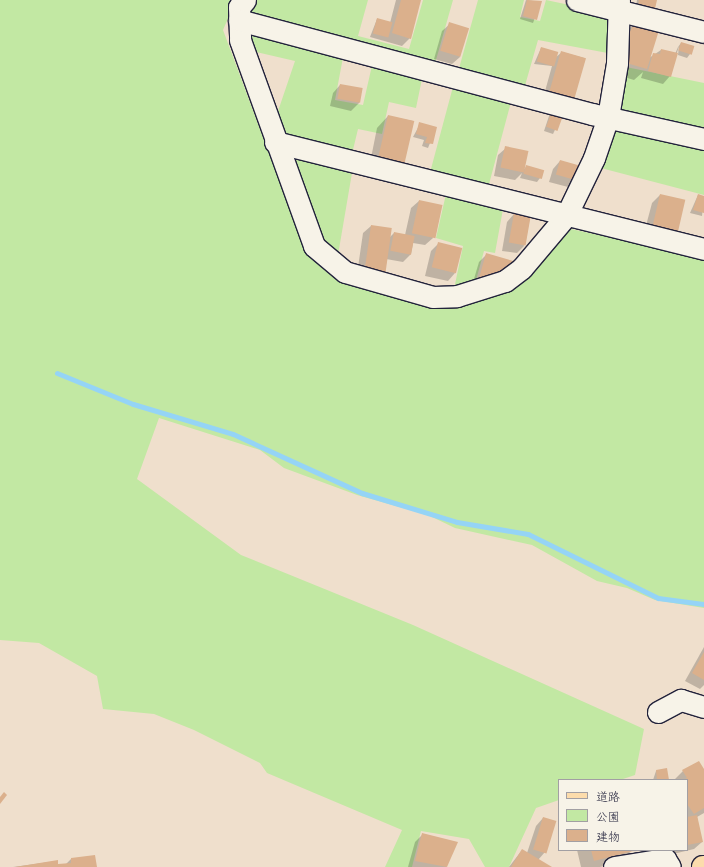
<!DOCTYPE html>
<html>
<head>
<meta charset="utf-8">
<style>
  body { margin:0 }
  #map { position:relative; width:704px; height:867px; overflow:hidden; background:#efdfcc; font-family:Delius,"Klee One",sans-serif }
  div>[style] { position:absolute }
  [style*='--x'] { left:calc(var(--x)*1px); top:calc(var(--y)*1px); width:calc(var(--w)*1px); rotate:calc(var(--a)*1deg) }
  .green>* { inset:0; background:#c2e8a3; transform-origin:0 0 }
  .shadow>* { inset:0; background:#0003 }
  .stream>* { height:5px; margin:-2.5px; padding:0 2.5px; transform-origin:2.5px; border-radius:2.5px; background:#95d4f6 }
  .building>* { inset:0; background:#dbb08c; transform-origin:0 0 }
  .roads { filter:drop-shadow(1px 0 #22223b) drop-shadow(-1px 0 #22223b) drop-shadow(0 1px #22223b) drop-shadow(0 -1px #22223b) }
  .minor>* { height:21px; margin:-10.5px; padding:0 10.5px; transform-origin:10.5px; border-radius:10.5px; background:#f7f3e8 }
  .major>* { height:22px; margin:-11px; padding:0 11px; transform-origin:11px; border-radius:11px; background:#fcdcac }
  span { translate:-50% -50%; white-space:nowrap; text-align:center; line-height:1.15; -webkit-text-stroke:4px #f7f3e8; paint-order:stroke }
  .legend { position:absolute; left:558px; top:779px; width:130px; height:72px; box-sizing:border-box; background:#f7f3e8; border:1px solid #a29fa3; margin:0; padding:5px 7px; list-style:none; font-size:12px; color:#22223b }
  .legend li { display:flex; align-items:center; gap:8px; height:20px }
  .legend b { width:20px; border:1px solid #a29fa3 }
</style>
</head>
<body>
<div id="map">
  <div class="green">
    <i style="clip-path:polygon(0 0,236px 0,223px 30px,305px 250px,462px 302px,551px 238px,571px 229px,704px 258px,704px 608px,655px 600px,627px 588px,597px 581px,532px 545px,455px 528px,428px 515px,357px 495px,284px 468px,260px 450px,159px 418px,137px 479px,241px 555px,413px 625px,644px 729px,635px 775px,620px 780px,559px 780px,559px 800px,536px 808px,509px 867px,485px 867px,469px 839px,421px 831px,412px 867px,385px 867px,402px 830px,267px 773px,260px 763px,194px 730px,154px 714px,103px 709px,97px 676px,39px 643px,0 640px)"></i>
    <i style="clip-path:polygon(251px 0,368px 0,358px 36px,409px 49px,423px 0,453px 0,434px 67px,244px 16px)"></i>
    <i style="clip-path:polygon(478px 0,524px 0,520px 17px,540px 21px,546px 0,607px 13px,613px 54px,538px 40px,524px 89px,458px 72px)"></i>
    <i style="clip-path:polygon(248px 33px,344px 52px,335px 100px,363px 105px,373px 61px,423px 74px,416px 108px,389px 102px,382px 134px,358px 129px,352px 154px,295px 140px,283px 133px,275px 120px,295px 61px,252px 51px)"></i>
    <i style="clip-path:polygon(621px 66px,704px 83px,704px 134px,618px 111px)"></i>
    <i style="left:454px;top:83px;width:60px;height:95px;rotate:15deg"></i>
    <i style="clip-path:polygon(612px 127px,704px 143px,704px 195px,597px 167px)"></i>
    <i style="clip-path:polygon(280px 150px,353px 167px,337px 261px,314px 234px)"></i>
    <i style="clip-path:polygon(446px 194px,503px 209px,495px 253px,484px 251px,475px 284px,454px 289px,463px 246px,436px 238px)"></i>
  </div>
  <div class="shadow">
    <i style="clip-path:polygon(396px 0,420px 0,410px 38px,402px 46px,370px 37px,377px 19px,390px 23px)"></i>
    <i style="clip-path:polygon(526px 0,541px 2px,533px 23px,520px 19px)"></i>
    <i style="clip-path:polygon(637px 0,656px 0,635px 12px)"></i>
    <i style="clip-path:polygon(636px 22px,649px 58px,661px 50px,675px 54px,678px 47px,681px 43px,690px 54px,687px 58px,678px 55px,679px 46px,670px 76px,663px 84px,641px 78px,643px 72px,634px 80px,611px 73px,624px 34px)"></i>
    <i style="clip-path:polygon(450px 24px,460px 57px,452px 64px,434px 59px,442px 31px)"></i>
    <i style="clip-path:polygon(541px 48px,555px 58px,562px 52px,584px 58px,542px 102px,552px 66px,534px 64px)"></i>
    <i style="clip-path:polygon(340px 85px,362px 89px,359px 103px,351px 111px,330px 106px,333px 93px)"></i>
    <i style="clip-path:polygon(550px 113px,563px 113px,553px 134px,544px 131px)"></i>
    <i style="clip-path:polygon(388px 116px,413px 121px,368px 173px,377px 128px)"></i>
    <i style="clip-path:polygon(420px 124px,436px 128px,428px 148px,422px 146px,424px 140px,413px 137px)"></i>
    <i style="clip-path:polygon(506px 148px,523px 170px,526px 167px,540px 178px,537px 182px,520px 178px,522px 173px,515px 180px,494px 176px,498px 155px)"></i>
    <i style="clip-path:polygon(560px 161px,576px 179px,568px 187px,549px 182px,553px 169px)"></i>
    <i style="clip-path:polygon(660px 195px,684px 201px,643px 237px,652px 203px)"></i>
    <i style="clip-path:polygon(698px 195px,704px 197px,702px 216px,690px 213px)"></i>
    <i style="clip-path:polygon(419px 201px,433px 238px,425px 245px,413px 243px,411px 254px,403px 262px,386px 259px,356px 281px,363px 233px,371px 226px,390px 237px,394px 233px,405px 235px,411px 208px)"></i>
    <i style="clip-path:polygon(514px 214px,524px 246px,517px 253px,502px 251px,507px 222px)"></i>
    <i style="clip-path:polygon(439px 243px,455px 273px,448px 281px,425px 276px,431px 251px)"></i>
    <i style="clip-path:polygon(486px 255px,518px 263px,471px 289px,479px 262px)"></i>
    <i style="clip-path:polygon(704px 647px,704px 685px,700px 689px,685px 681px)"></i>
    <i style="clip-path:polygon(666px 769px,668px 780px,653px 780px,656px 771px)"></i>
    <i style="clip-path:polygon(704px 770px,704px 813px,697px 817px,702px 842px,694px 849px,673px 854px,672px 850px,687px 850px,687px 780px,674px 780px,683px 771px)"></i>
    <i style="clip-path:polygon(543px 818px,545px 852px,538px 860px,550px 867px,509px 867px,522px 850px,527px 853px,536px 826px)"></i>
    <i style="clip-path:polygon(422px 835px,456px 843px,446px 867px,408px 867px,415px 842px)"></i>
    <i style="clip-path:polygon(577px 850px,641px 850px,632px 850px,621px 862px,600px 867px,581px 867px)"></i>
    <i style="clip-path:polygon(71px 859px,96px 867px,13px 867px,57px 861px,57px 866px,65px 865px)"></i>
  </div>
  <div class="stream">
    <i style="--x:57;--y:373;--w:82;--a:22.2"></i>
    <i style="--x:133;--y:404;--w:104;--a:16.7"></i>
    <i style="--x:233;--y:434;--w:142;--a:24.6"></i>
    <i style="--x:362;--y:493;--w:99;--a:17"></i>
    <i style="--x:457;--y:522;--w:72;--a:9.6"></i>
    <i style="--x:528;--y:534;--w:145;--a:26.2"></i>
    <i style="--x:658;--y:598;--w:46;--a:7.4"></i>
  </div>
  <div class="building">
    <i style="clip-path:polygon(401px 0,421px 0,411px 39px,392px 33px)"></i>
    <i style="clip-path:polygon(527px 0,542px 1px,537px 20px,523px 16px)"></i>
    <i style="clip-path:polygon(639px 0,657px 0,654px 13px,638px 8px)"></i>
    <i style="left:377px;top:18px;width:16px;height:16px;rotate:15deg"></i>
    <i style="clip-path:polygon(636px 21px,660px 27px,647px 69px,623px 62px,625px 40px)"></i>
    <i style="left:449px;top:22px;width:21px;height:30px;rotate:17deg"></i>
    <i style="left:681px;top:42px;width:14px;height:9px;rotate:17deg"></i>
    <i style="left:541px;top:47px;width:18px;height:15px;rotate:16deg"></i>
    <i style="clip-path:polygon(661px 49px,678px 53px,671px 77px,648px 71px,653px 53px,660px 54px)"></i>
    <i style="left:561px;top:51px;width:26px;height:44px;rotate:16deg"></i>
    <i style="left:340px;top:84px;width:23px;height:15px;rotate:10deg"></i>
    <i style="left:553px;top:108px;width:12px;height:20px;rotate:20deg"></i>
    <i style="left:388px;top:115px;width:27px;height:48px;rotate:13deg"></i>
    <i style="clip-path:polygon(419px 122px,437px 127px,433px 144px,425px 143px,427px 137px,416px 134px)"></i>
    <i style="left:505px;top:146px;width:24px;height:22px;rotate:12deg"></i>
    <i style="left:560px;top:160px;width:22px;height:15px;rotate:16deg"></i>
    <i style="left:526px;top:165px;width:19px;height:9px;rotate:16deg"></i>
    <i style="left:660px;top:194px;width:26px;height:37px;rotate:13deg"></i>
    <i style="clip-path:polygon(698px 194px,704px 196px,704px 213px,693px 210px)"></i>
    <i style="left:419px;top:200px;width:24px;height:34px;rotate:12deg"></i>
    <i style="left:514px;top:213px;width:17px;height:30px;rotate:10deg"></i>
    <i style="left:371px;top:225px;width:21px;height:50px;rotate:8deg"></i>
    <i style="left:394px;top:232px;width:21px;height:19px;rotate:11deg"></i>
    <i style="left:438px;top:242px;width:25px;height:26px;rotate:14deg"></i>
    <i style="clip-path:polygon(486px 253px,520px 263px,478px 282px)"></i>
    <i style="clip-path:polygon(704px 652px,704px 680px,692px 673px)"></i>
    <i style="clip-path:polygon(699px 761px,704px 769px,704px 808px,694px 814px,687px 804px,687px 780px,683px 780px,687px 778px,682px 770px)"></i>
    <i style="clip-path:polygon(667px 768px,669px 780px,657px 780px,656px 770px)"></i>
    <i style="clip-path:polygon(4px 792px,7px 795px,0 804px,0 797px)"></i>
    <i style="clip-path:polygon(697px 815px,703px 842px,687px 845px,687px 817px)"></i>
    <i style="left:543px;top:817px;width:14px;height:34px;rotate:17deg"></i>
    <i style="clip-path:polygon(422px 833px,458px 842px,447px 867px,415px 861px)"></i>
    <i style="clip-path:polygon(522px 849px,552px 867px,511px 867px)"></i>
    <i style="clip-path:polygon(591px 850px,633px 850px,633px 851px,594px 861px)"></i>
    <i style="clip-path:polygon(95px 855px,97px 867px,15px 867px,58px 860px,58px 864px,71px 863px,71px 858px)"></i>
  </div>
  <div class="roads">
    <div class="minor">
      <i style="--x:245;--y:0;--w:9;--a:131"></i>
      <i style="--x:239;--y:7;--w:33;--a:88"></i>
      <i style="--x:240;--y:40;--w:219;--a:70.2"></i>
      <i style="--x:314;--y:246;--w:40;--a:40"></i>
      <i style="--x:345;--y:272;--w:91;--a:15.9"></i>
      <i style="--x:433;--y:297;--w:24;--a:-2"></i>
      <i style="--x:457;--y:296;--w:50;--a:-17.4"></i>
      <i style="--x:505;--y:281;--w:21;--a:-37"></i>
      <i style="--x:522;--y:268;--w:68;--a:-49.8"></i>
      <i style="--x:566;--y:216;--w:64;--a:-64.2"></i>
      <i style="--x:594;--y:158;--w:43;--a:-71.1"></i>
      <i style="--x:608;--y:117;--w:55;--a:-80.5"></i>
      <i style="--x:617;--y:63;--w:63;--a:-88.2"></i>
      <i style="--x:577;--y:0;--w:131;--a:14.1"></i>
      <i style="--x:239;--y:20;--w:365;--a:14.9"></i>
      <i style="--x:592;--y:114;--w:115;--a:12.6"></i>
      <i style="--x:275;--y:142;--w:442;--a:14"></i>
      <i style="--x:658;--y:712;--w:26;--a:-28"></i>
      <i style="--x:681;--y:700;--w:24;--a:17"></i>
      <i style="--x:614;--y:867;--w:52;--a:-8.9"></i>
      <i style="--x:665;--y:859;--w:9;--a:58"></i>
    </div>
    <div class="major">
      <i style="--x:703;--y:867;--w:1;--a:0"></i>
    </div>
  </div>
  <ul class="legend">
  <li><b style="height:5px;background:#fcdcac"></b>道路</li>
  <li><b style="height:11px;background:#c2e8a3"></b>公園</li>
  <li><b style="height:11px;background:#dbb08c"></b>建物</li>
  </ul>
</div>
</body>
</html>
